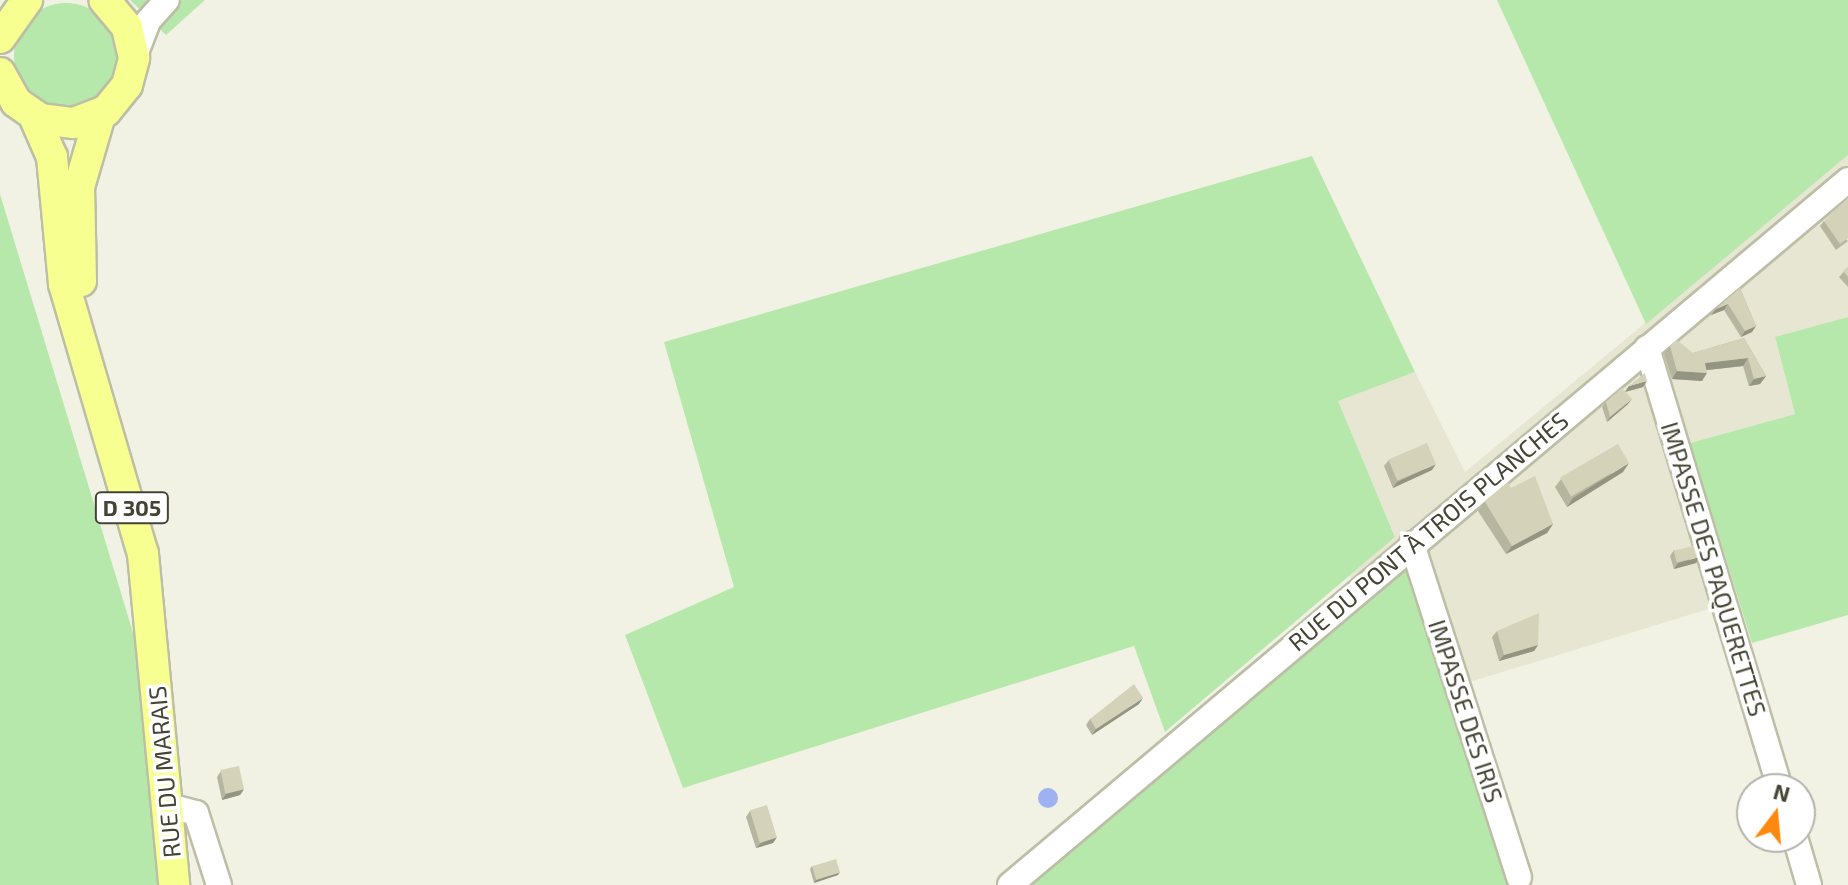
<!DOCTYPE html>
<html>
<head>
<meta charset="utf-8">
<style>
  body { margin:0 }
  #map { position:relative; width:1848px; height:885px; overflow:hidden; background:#f2f2e4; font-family:"Exo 2",sans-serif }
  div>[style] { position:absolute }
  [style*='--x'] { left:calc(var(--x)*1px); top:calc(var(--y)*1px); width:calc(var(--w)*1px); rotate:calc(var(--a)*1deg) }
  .residential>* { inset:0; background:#e6e6d2 }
  .green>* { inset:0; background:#b7e8ab }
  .round { border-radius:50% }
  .water>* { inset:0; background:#9eb1f1 }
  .roads { filter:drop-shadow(2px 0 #bdbea6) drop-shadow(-2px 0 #bdbea6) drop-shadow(0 2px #bdbea6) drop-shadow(0 -2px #bdbea6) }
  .minor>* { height:24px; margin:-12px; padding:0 12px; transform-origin:12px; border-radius:12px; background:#fff }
  .major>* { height:30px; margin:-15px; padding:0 15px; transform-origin:15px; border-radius:15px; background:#f7ff90 }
  .wall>* { inset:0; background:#b6b59f }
  .shaded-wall>* { inset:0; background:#949482 }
  .building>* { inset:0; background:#d4d3b9; transform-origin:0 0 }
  span { translate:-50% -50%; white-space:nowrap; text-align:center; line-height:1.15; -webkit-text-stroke:7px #fff; paint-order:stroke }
  .shield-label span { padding:2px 6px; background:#fff; border:2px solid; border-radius:6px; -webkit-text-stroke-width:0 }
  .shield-label { font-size:22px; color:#444434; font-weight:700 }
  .street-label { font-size:24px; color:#444434 }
  .north { position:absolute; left:1736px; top:773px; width:80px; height:80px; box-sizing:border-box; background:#fff; border:2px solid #b4b4ae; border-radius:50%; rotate:16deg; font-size:22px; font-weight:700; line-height:32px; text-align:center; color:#444434 }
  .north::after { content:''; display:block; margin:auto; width:28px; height:36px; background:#ff880e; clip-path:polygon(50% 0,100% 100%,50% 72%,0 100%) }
</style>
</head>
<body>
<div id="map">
  <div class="residential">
    <i style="clip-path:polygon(1848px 155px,1848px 317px,1775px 338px,1795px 414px,1690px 443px,1738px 600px,1450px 688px,1349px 576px,1395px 536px,1337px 401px,1415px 372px,1465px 472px)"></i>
  </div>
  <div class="green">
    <i style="clip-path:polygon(130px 0,205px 0,166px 35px)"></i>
    <i style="clip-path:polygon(1497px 0,1848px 0,1848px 155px,1646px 324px)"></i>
    <i class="round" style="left:14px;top:3px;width:104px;height:104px"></i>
    <i style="clip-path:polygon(1312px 156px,1415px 372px,1338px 401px,1395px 537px,1165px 732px,1134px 646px,683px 788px,625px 635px,734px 587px,664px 342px)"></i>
    <i style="clip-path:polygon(0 194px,138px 649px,159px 885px,0 885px)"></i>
    <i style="clip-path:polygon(1848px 317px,1848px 615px,1752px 643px,1690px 443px,1795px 414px,1775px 337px)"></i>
    <i style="clip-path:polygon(1410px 554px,1509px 885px,1025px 885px)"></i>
  </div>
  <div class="water">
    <i class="round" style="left:1038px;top:788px;width:20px;height:20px"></i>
  </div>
  <div class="roads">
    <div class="minor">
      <i style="--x:134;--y:58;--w:40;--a:-69"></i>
      <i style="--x:148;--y:21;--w:28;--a:-48"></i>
      <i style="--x:1647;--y:348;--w:461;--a:73.2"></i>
      <i style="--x:1412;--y:544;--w:350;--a:72.2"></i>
      <i style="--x:166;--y:805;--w:31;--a:15"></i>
      <i style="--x:196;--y:813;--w:76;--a:72.3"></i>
      <i style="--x:1795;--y:837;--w:50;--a:73.7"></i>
      <i style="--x:1010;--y:885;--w:1095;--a:-40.07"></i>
    </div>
    <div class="major">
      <i style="--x:0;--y:38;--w:47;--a:-54.6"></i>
      <i style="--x:0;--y:73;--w:33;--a:61"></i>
      <i style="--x:16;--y:102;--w:29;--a:35"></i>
      <i style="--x:40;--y:119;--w:34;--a:7"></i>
      <i style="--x:74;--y:123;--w:34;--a:-21"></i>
      <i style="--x:106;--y:111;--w:33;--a:-51"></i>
      <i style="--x:127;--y:85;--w:28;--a:-75"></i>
      <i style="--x:134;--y:58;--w:32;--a:-103"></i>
      <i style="--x:127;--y:27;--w:35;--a:-130"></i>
      <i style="--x:34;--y:116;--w:45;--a:66.3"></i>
      <i style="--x:52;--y:157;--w:128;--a:84.6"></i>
      <i style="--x:64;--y:284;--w:281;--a:73.7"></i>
      <i style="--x:143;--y:554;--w:332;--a:84.6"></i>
      <i style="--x:81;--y:281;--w:94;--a:-91.2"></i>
      <i style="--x:79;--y:187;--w:75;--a:-73.7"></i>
    </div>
  </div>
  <div class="wall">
    <i style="clip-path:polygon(1824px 221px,1848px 241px,1836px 250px,1820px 226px)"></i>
    <i style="clip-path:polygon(1848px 267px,1848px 287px,1839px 277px)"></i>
    <i style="clip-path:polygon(1740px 288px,1756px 326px,1752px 332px,1741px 337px,1724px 310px,1711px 315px,1716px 309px)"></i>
    <i style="clip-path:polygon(1744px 338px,1766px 376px,1760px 384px,1749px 386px,1743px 366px,1706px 370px,1702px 381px,1672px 379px,1664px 354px,1670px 346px,1693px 353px)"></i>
    <i style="clip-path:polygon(1629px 386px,1643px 387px,1625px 392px,1628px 404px,1607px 422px,1602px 407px,1606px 402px,1625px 392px)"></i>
    <i style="clip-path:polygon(1389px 460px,1432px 470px,1393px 488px,1384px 466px)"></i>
    <i style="clip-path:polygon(1623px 472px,1567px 507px,1555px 487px,1561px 479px)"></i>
    <i style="clip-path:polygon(1511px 488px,1553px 524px,1547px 533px,1506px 554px,1478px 511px,1485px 502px)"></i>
    <i style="clip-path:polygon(1674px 550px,1696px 563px,1674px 569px,1670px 556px)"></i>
    <i style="clip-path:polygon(1497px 631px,1538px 645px,1534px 651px,1499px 661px,1492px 637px)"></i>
    <i style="clip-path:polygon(1139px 704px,1092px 735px,1086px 725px,1090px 719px)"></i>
    <i style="clip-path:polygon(221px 771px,244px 789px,240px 795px,222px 800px,217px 777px)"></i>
    <i style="clip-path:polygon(750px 811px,777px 837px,773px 843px,756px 848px,746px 817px)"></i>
    <i style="clip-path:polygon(812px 866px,838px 875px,814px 883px,810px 869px)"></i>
  </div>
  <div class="shaded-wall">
    <i style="clip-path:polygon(1728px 304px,1724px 310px,1711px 315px,1716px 309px)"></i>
    <i style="clip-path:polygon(1756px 326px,1752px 332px,1741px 337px,1745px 331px)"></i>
    <i style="clip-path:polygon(1748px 358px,1743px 366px,1699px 371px,1705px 363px)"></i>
    <i style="clip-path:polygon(1677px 371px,1707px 373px,1702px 381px,1672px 379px)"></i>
    <i style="clip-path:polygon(1766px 376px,1760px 384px,1749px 386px,1754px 379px)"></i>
    <i style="clip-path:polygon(1647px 381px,1643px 387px,1625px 392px,1629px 386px)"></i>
    <i style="clip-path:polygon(1632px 399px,1628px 404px,1607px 422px,1610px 417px)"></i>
    <i style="clip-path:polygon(1629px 463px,1623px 472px,1567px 507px,1573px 498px)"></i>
    <i style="clip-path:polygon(1436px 464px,1432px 470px,1393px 488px,1397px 482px)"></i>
    <i style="clip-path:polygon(1553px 524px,1547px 533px,1506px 554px,1512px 546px)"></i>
    <i style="clip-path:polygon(1700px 557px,1696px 563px,1674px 569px,1678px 563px)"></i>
    <i style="clip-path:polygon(1538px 645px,1534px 651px,1499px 661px,1504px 655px)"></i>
    <i style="clip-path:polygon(1143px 698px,1139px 704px,1092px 735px,1096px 729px)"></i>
    <i style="clip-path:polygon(244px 789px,240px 795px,222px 800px,226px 794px)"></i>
    <i style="clip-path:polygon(777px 837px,773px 843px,756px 848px,761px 843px)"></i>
    <i style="clip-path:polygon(840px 872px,838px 875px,814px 883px,816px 880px)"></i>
  </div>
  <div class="building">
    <i style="clip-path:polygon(1848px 198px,1848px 238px,1840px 244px,1824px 221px)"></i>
    <i style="clip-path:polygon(1848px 267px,1848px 277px,1843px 271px)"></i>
    <i style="clip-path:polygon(1740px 288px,1756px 326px,1745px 331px,1728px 304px,1716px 309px)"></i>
    <i style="clip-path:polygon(1744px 338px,1766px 376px,1754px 379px,1748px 358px,1705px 363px,1707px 373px,1677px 371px,1670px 346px,1677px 340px,1693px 353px)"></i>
    <i style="clip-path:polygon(1645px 373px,1647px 381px,1629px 386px)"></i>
    <i style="clip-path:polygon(1622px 388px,1632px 399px,1610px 417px,1606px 402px)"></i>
    <i style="left:1427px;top:443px;width:23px;height:42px;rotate:67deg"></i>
    <i style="left:1618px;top:444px;width:22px;height:67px;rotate:60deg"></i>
    <i style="clip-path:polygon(1535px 476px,1553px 524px,1512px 546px,1485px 502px,1508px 482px,1511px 488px)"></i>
    <i style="left:1697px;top:545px;width:12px;height:24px;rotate:76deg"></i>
    <i style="clip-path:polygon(1539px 613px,1538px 645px,1504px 655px,1497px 631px)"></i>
    <i style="clip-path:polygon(1134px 684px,1143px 698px,1096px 729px,1090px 719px)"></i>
    <i style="left:239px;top:766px;width:24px;height:19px;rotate:78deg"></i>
    <i style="left:767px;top:805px;width:34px;height:18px;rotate:73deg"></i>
    <i style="left:836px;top:859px;width:14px;height:25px;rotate:73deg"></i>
  </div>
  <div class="shield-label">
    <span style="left:132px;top:508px">D 305</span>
  </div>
  <div class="street-label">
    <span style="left:1428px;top:531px;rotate:-40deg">RUE DU PONT À TROIS PLANCHES</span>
    <span style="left:1714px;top:569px;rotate:73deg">IMPASSE DES PAQUERETTES</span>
    <span style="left:1466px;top:711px;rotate:72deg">IMPASSE DES IRIS</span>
    <span style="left:164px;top:772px;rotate:-95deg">RUE DU MARAIS</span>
  </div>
  <div class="north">N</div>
</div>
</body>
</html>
